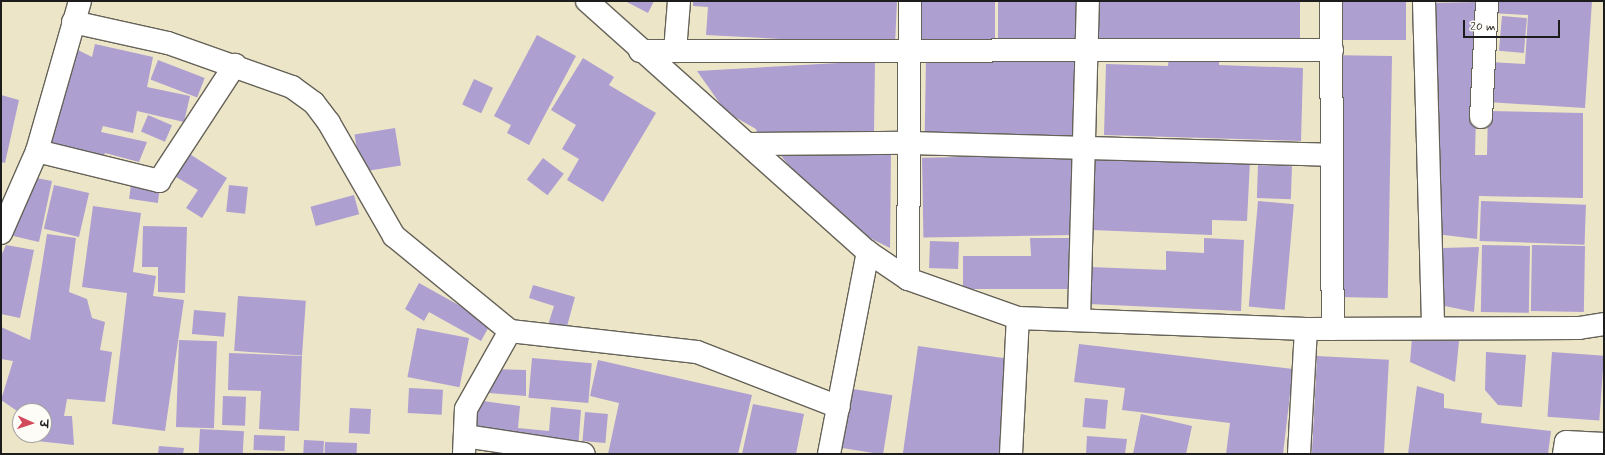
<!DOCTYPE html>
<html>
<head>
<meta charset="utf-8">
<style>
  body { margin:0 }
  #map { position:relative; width:1605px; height:455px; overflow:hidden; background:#ede5c8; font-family:Mynerve,"Playpen Sans Deva",sans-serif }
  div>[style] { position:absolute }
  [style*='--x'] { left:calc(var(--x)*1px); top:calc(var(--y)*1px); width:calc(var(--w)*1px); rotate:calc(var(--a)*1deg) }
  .building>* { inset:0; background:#ad9fd0; transform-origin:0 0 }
  .roads { filter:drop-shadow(1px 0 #656258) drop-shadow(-1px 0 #656258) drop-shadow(0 1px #656258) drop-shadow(0 -1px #656258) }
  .minor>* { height:22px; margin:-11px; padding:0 11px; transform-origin:11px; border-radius:11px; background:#fff }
  .major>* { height:22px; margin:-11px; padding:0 11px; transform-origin:11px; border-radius:11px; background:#fff }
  span { translate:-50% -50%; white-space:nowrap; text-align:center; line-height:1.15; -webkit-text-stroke:4px #fdfcf7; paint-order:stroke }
  .frame { position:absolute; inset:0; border:2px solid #1c1c1c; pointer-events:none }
  .north { position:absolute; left:12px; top:403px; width:40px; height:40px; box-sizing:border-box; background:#fdfcf7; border:1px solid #a3a29f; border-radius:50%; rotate:93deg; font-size:11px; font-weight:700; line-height:16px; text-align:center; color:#1c1c1c }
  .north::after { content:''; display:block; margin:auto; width:14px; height:18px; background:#d1495b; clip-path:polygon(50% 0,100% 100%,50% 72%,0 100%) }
  .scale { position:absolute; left:1463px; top:20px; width:97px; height:18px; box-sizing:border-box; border:2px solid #1c1c1c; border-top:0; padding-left:5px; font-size:12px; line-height:14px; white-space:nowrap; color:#1c1c1c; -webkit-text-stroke:3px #fdfcf7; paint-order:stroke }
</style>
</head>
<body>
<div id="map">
  <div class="building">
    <i style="clip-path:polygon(625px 1px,654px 1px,648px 13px)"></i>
    <i style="clip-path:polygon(693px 1px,897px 1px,895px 45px,706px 35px,708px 7px,693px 6px)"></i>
    <i style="left:918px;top:1px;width:77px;height:40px"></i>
    <i style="left:998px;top:1px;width:78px;height:40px"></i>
    <i style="left:1098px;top:1px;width:202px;height:39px"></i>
    <i style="left:1339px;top:1px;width:67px;height:39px"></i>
    <i style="clip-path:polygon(1492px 1px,1592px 1px,1585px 108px,1487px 102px,1489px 62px,1525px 64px,1528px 15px,1491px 13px)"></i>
    <i style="clip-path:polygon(1479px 2px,1475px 155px,1487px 155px,1488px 111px,1583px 113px,1583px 198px,1479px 196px,1477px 239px,1436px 234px,1428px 3px)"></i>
    <i style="left:1502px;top:16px;width:25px;height:35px;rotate:5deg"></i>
    <i style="clip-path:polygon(537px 35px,576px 56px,529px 145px,507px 133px,511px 125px,494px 116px)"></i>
    <i style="clip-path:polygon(95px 44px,153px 57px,147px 87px,190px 96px,184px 122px,137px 111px,133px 133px,103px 126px,101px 132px,147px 142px,139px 162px,105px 153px,101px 165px,46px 147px,76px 49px,92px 57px)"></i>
    <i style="left:1392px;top:56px;width:242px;height:50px;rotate:91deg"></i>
    <i style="clip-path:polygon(1169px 57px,1219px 58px,1219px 65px,1303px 68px,1301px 141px,1104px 135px,1106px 64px,1168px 66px)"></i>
    <i style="clip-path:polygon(583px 58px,614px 77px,609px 85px,656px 113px,603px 202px,567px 180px,579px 159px,562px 149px,576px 125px,551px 110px)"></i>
    <i style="left:926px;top:59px;width:149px;height:74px;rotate:1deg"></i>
    <i style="left:158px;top:60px;width:50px;height:21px;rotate:21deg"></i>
    <i style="clip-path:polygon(875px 61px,874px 133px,759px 138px,756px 129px,726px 112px,697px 71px)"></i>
    <i style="left:474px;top:79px;width:21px;height:28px;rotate:25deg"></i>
    <i style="clip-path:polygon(1px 95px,19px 100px,5px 163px,1px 162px)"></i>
    <i style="left:148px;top:115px;width:26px;height:18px;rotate:23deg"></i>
    <i style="left:395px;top:128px;width:38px;height:41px;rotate:81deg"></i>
    <i style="clip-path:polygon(185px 151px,227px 178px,202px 218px,186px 208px,198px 190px,171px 174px)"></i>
    <i style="clip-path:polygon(779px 153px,891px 153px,890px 248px,854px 230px,803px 184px)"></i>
    <i style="left:1073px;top:155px;width:80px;height:151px;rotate:89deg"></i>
    <i style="clip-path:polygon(1095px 155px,1250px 161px,1247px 221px,1212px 220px,1212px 235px,1092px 230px)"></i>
    <i style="left:543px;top:158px;width:26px;height:27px;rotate:37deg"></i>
    <i style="left:1258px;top:165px;width:34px;height:33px;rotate:2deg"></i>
    <i style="clip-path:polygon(31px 177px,52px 181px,39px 242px,9px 235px)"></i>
    <i style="left:54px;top:185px;width:36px;height:45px;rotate:13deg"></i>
    <i style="left:131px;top:185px;width:29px;height:14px;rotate:8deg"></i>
    <i style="left:229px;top:185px;width:19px;height:27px;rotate:6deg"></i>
    <i style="left:354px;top:195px;width:20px;height:45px;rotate:75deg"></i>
    <i style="left:1258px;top:201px;width:36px;height:106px;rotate:5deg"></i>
    <i style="left:1481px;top:201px;width:105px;height:40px;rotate:2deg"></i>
    <i style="clip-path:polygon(93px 206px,141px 213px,133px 272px,156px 276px,153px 296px,184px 300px,165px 431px,112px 424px,127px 293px,82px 287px)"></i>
    <i style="clip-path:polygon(143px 226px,187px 227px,185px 293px,158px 292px,158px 267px,142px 267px)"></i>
    <i style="clip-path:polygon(47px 234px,76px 238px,69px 292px,87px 299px,92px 318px,105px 322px,100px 350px,112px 352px,105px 402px,67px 399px,64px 416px,72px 416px,74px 445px,37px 441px,38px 435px,44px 435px,44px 411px,20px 413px,1px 400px,13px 361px,1px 359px,1px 327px,30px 340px)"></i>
    <i style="clip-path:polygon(1030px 238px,1073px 238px,1074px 289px,963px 289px,963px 256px,1031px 256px)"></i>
    <i style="clip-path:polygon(1204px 238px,1244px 240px,1241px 311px,1089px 304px,1090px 267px,1166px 270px,1166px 251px,1204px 253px)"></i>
    <i style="left:930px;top:241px;width:29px;height:27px;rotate:2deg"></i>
    <i style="clip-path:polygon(6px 245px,34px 250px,20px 318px,1px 314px,1px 256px)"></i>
    <i style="left:1482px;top:245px;width:48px;height:67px;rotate:1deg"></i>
    <i style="left:1532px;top:245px;width:53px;height:66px;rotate:1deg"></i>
    <i style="clip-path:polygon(1479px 247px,1474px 312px,1440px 305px,1441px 248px)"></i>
    <i style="clip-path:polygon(419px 283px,491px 323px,481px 341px,429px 312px,424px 321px,405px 309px)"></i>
    <i style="clip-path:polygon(533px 285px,575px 297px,566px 330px,548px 325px,554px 306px,529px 298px)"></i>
    <i style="left:238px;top:296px;width:68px;height:55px;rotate:4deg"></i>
    <i style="left:194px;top:310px;width:32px;height:24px;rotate:5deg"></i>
    <i style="left:417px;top:328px;width:53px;height:50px;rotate:11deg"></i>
    <i style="clip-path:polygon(1412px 338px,1459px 341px,1455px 382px,1410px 362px)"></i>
    <i style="left:179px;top:340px;width:38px;height:87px;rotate:2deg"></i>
    <i style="clip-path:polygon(1079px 344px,1293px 369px,1283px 454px,1226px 454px,1230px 423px,1122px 410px,1125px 388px,1074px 382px)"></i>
    <i style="left:918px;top:346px;width:95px;height:109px;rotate:8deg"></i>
    <i style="clip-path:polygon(1486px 352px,1526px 355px,1522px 407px,1498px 405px,1485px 390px)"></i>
    <i style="left:1552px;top:352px;width:52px;height:65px;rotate:4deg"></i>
    <i style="clip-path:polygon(229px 353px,302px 356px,299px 431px,259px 429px,261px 391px,228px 390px)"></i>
    <i style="left:1317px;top:356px;width:72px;height:98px;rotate:3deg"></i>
    <i style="left:532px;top:358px;width:60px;height:40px;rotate:5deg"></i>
    <i style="clip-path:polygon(598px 360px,752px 395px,738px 454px,608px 454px,619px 403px,590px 396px)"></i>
    <i style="clip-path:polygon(493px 369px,526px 370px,526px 396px,489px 393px)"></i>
    <i style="clip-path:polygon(1417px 386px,1444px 394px,1444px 408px,1482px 413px,1481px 423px,1551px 431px,1548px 454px,1408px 454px)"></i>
    <i style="left:409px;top:388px;width:34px;height:25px;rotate:3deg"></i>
    <i style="left:847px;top:388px;width:46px;height:60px;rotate:9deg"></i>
    <i style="left:223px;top:396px;width:23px;height:29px;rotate:2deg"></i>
    <i style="left:1085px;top:398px;width:23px;height:29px;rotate:5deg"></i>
    <i style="clip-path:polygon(476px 400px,520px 406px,518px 428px,549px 431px,551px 407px,581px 410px,578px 450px,473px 432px)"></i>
    <i style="clip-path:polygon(753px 404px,804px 414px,796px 454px,742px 454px)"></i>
    <i style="left:350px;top:408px;width:21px;height:25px;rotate:3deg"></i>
    <i style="left:585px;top:412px;width:23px;height:29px;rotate:5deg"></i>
    <i style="clip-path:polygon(1141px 414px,1192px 426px,1186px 454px,1133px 454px)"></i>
    <i style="left:200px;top:429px;width:44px;height:25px;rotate:3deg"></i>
    <i style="left:254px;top:435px;width:31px;height:15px;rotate:2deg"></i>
    <i style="clip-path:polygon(1087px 436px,1127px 439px,1125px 454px,1086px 454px)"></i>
    <i style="left:304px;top:440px;width:20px;height:14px;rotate:3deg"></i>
    <i style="left:325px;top:442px;width:32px;height:12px;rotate:2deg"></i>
    <i style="clip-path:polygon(159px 446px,184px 448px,183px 454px,158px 454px)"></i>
  </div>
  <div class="roads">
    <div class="minor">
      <i style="--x:1331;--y:1;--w:328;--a:89.7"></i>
      <i style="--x:1424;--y:1;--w:327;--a:88.4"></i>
      <i style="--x:73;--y:22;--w:97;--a:12.5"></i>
      <i style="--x:168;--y:43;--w:132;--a:19.5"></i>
      <i style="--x:292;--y:87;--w:27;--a:36"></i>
      <i style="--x:314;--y:103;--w:25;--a:53"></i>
      <i style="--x:329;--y:123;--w:130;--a:60.1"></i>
      <i style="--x:394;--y:236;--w:150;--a:39.3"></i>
      <i style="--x:640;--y:51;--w:692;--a:-0.08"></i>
      <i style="--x:675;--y:51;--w:50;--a:-85.4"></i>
      <i style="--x:1481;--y:117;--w:116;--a:-87"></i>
      <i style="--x:748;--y:144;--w:162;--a:-0.4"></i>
      <i style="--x:910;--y:143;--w:420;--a:1.6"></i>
      <i style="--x:37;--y:151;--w:126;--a:13.8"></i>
      <i style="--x:159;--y:181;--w:139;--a:-56.8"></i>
      <i style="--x:1;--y:233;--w:90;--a:-66.3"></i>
      <i style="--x:37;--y:151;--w:156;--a:-74"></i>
      <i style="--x:908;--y:279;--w:278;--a:-89.6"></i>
      <i style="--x:1079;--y:319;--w:318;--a:-88.4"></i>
      <i style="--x:465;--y:436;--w:120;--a:8.6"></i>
      <i style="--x:464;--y:454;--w:45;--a:-87.5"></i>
      <i style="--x:466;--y:409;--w:90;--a:-60.6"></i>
      <i style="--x:510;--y:331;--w:188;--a:6.4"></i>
      <i style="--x:697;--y:352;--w:152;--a:21.2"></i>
      <i style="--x:829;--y:454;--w:206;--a:-79.1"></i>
      <i style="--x:1011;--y:454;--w:136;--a:-87.1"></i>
      <i style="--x:1299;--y:454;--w:125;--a:-86.8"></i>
      <i style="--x:1564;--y:454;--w:12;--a:-81"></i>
      <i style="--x:1566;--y:442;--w:38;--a:3"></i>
    </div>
    <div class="major">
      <i style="--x:587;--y:1;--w:377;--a:41.8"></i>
      <i style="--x:868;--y:252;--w:48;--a:34"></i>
      <i style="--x:908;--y:279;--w:117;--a:19.5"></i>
      <i style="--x:1018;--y:318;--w:288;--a:2.2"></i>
      <i style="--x:1306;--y:329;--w:273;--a:-0.2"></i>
      <i style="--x:1579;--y:328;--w:25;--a:-9"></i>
    </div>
  </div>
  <div class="frame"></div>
  <div class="north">उ</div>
  <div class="scale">20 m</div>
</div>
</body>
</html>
